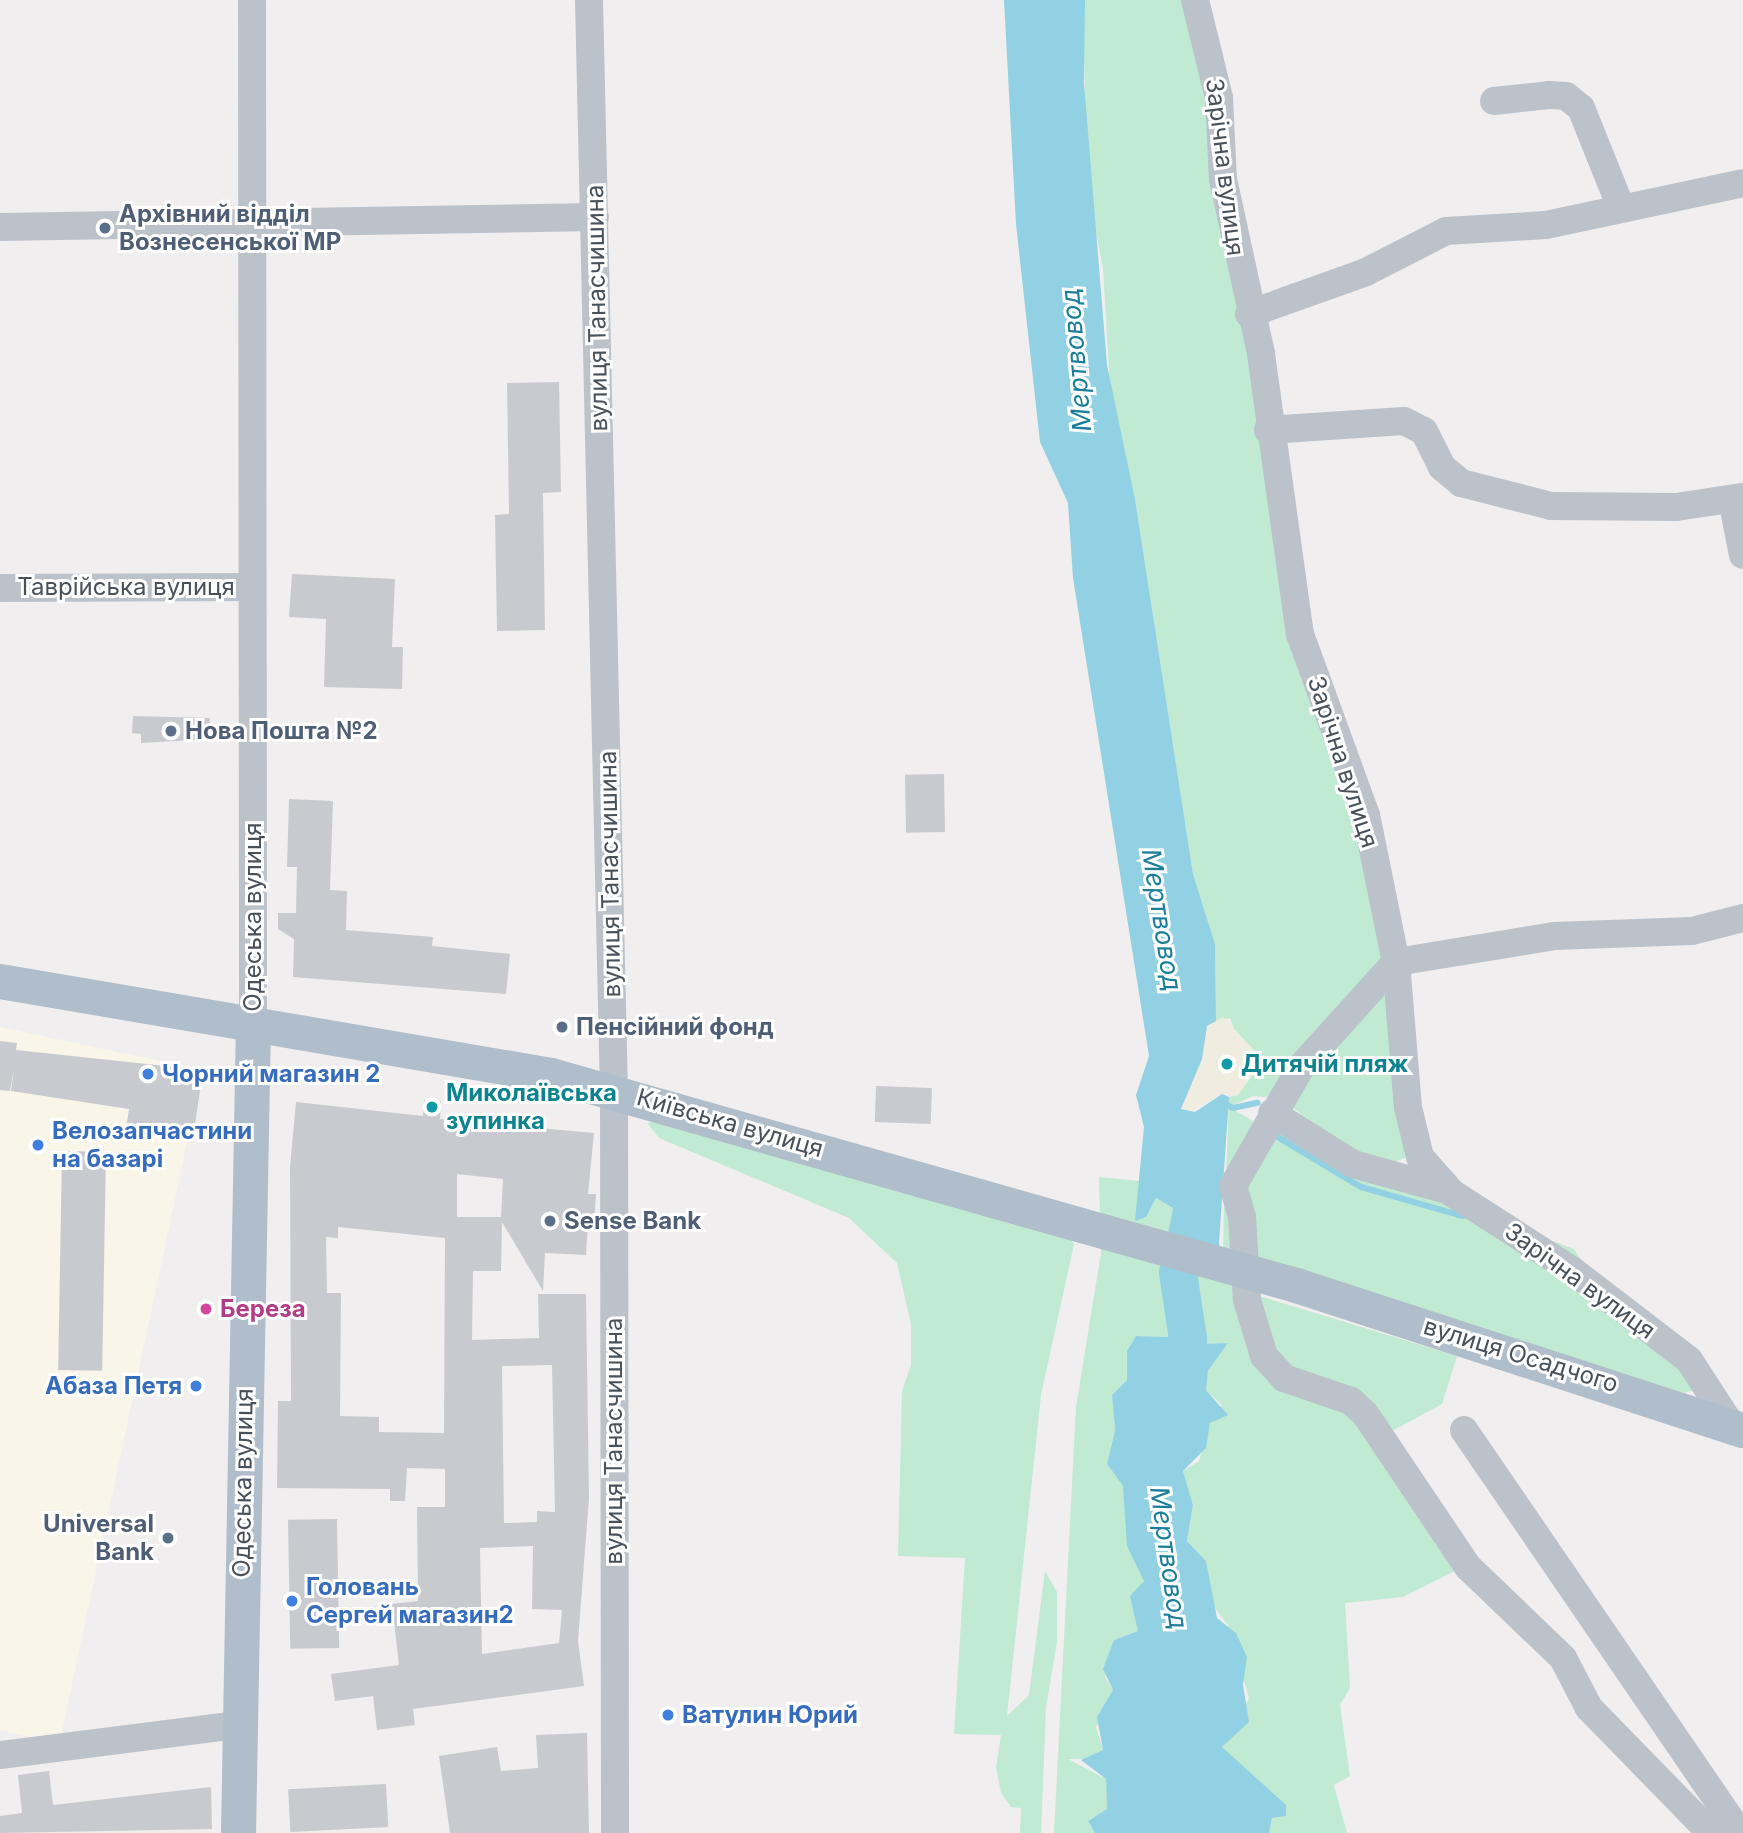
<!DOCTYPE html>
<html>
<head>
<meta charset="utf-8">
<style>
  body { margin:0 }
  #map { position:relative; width:1743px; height:1833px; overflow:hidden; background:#f0eeee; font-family:Inter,sans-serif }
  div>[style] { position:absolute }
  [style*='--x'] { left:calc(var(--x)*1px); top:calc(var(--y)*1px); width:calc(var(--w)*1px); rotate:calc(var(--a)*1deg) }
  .commercial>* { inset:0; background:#faf5e9; transform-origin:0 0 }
  .green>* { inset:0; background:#c0ead1 }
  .sand>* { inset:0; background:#f0ece0 }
  .water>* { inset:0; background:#91d1e3 }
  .stream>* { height:6px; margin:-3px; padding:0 3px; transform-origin:3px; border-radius:3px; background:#91d1e3 }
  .river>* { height:38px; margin:-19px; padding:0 19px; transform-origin:19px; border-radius:19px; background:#91d1e3 }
  .building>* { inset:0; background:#c9cad0; transform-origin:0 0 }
  .minor>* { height:28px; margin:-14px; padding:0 14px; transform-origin:14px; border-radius:14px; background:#bbc2ca }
  .major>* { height:35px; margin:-17.5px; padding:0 17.5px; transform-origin:17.5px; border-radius:17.5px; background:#b0bdca }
  .major-bridge>* { height:35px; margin:-17.5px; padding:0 17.5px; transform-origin:17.5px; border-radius:17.5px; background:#b0bdca }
  .dots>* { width:19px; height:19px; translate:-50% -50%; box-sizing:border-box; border:4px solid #fff; border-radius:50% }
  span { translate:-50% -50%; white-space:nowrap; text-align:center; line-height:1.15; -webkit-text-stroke:6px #fff; paint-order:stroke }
  .street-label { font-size:24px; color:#48515a }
  .service-label { font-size:24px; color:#4e5e75; font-weight:700 }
  .left { translate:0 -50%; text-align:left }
  .right { translate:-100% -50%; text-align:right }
  .culture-label { font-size:24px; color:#0d838f; font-weight:700 }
  .shop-label { font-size:24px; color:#366cbe; font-weight:700 }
  .hotel-label { font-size:24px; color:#b23c85; font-weight:700 }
  .water-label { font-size:26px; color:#1a7e9b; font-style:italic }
</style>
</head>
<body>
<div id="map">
  <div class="commercial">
    <i style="left:0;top:1027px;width:207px;height:688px;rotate:12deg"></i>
  </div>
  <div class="green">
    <i style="clip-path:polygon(1083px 0,1194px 0,1295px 632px,1357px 811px,1386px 963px,1277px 1098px,1253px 1096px,1229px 1107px,1253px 1121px,1254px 1134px,1226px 1179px,1229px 1097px,1238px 1095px,1256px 1056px,1238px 1039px,1230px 1018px,1216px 1021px,1215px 944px,1193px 874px,1135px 499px,1110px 387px,1103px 268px,1087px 186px)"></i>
    <i style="clip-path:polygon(1379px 995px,1386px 996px,1407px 1157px,1397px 1161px,1358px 1159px,1292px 1107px,1292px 1094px)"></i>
    <i style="clip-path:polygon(659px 1116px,1060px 1228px,1074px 1244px,1041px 1395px,1007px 1716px,1029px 1695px,1045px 1571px,1057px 1592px,1057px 1642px,1046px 1707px,1041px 1833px,1020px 1833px,1021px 1808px,1011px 1807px,1001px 1793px,996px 1767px,1001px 1735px,954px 1734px,965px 1558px,898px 1556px,902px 1391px,911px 1365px,911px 1324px,897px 1263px,849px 1218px,659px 1138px,648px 1124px)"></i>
    <i style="clip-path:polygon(1275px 1128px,1406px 1186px,1574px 1249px,1589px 1272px,1693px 1376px,1694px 1390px,1684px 1393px,1253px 1257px,1245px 1190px)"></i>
    <i style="clip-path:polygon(1099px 1177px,1140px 1181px,1139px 1198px,1150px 1209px,1156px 1198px,1173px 1208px,1162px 1265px,1184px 1321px,1168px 1337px,1136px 1336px,1127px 1351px,1127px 1380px,1112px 1395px,1115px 1430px,1107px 1464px,1123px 1486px,1144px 1581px,1133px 1603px,1140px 1621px,1138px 1631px,1114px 1640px,1109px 1655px,1105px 1677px,1113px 1690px,1096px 1727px,1103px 1750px,1093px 1759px,1068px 1759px,1106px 1779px,1107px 1809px,1088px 1821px,1095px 1833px,1054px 1833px,1076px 1407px,1101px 1253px)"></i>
    <i style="clip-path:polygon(1224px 1194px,1259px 1359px,1346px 1407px,1457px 1570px,1403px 1597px,1345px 1603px,1350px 1688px,1340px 1705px,1350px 1776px,1334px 1785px,1347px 1833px,1269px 1833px,1272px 1818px,1286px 1816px,1222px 1747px,1249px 1698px,1228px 1625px,1212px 1604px,1206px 1561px,1187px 1541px,1193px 1505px,1183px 1471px,1199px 1461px,1210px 1423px,1218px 1419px,1222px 1405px,1206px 1390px,1208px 1371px,1228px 1343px,1191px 1344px,1182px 1288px,1195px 1269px,1223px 1272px)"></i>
    <i style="clip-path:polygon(1253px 1294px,1457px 1356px,1442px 1404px,1392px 1431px,1278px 1364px)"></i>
  </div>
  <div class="sand">
    <i style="clip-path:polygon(1223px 1017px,1254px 1050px,1255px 1072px,1238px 1095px,1222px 1094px,1187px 1113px,1180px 1102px,1202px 1059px,1207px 1026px)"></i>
  </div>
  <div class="water">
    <i style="clip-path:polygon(1004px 0,1085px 0,1084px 83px,1107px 365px,1135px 499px,1193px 874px,1215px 944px,1216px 1021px,1207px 1026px,1202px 1059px,1181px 1109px,1195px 1112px,1222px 1094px,1229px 1097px,1219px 1243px,1223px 1273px,1195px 1269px,1182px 1288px,1191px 1344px,1228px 1343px,1208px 1371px,1206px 1390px,1228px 1415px,1210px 1423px,1206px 1448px,1183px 1471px,1193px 1505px,1187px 1541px,1206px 1561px,1217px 1618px,1236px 1633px,1247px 1657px,1243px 1685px,1249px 1722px,1222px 1747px,1286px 1805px,1286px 1816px,1272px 1818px,1269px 1833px,1095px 1833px,1088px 1821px,1107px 1809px,1106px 1779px,1081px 1760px,1103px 1750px,1097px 1717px,1113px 1690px,1103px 1669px,1114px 1640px,1138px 1631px,1130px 1596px,1144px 1581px,1127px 1546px,1123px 1486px,1107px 1464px,1115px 1430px,1112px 1395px,1127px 1380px,1127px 1351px,1136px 1336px,1168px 1337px,1184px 1321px,1162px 1265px,1173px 1208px,1156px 1198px,1146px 1217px,1135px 1221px,1144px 1127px,1136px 1095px,1149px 1056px,1073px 578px,1068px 503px,1040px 442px,1016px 224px)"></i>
  </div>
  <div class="stream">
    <i style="--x:1224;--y:1103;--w:10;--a:29"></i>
    <i style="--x:1233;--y:1108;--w:25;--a:-12"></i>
    <i style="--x:1271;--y:1133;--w:105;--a:31"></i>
    <i style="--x:1361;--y:1187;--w:106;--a:15.9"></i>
  </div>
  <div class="river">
    <i style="--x:1170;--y:1382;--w:47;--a:-67.3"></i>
    <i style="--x:1188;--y:1339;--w:67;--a:-98.6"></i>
  </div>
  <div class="building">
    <i style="clip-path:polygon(559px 382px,561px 492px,543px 493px,545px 630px,497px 631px,495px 515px,509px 514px,507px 383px)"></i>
    <i style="clip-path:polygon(292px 574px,395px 579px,392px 647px,403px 647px,402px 689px,324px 687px,326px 619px,289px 617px)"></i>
    <i style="clip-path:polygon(133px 716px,210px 718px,210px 739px,141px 743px,141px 734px,132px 733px)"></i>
    <i style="left:944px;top:774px;width:58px;height:39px;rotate:89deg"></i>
    <i style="clip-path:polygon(289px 799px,333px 801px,330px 890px,347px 891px,346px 930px,433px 937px,432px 946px,510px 954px,506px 994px,293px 977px,294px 939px,278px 929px,278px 913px,296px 913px,297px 867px,287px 867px)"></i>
    <i style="clip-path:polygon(0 1041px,17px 1043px,16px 1050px,203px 1070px,193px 1138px,126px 1128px,129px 1109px,11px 1091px,14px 1069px,10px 1091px,0 1090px)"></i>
    <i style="left:876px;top:1086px;width:56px;height:36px;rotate:2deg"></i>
    <i style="clip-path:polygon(evenodd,424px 1100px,441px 1101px,440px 1119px,594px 1133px,588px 1194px,596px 1194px,594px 1224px,588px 1223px,586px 1255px,545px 1253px,543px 1291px,502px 1222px,501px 1271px,473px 1271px,472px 1340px,539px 1338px,538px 1294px,586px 1294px,589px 1498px,578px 1641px,584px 1686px,413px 1709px,415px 1725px,377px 1730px,373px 1696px,335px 1701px,331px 1674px,399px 1665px,392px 1604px,418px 1601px,417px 1507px,445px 1507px,445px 1469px,407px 1468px,405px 1501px,390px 1501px,390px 1489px,277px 1488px,278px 1401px,291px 1401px,290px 1167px,296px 1102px,423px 1116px,424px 1100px,457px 1174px,503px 1179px,501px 1217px,457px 1217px,457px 1174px,424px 1100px,338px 1227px,445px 1238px,444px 1433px,379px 1432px,379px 1417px,340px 1416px,341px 1293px,327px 1293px,326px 1237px,338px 1238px,338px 1227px,424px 1100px,552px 1365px,555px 1512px,537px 1511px,537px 1522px,504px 1523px,502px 1366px,552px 1365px,424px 1100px,533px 1546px,532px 1609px,562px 1610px,559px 1643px,482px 1654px,480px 1548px,533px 1546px)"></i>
    <i style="left:62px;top:1151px;width:44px;height:219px;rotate:1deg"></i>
    <i style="left:337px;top:1519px;width:129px;height:49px;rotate:89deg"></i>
    <i style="clip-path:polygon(587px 1733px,589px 1833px,450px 1833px,439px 1756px,497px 1747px,501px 1771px,538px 1768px,536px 1735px)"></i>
    <i style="clip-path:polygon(49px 1771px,53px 1805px,211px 1787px,212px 1829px,0 1833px,0 1816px,22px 1813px,18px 1775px)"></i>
    <i style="left:386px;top:1784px;width:43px;height:98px;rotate:87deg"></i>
  </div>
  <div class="minor">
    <i style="--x:252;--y:0;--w:1023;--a:89.94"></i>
    <i style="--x:589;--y:0;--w:1090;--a:88.69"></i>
    <i style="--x:614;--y:1090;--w:743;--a:89.92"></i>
    <i style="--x:1195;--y:0;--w:101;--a:76.2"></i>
    <i style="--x:1219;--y:98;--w:81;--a:87.2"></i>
    <i style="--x:1223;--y:179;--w:179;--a:77.7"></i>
    <i style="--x:1261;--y:354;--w:283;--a:82.1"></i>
    <i style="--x:1300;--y:634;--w:193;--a:70"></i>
    <i style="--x:1366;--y:815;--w:150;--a:78.5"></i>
    <i style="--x:1396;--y:962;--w:145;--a:85.3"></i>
    <i style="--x:1408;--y:1107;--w:51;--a:76.5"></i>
    <i style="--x:1420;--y:1157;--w:48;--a:48.4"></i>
    <i style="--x:1452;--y:1193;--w:144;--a:32.8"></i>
    <i style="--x:1573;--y:1271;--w:146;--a:37.5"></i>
    <i style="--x:1689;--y:1360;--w:77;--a:57.1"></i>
    <i style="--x:1494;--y:101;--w:55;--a:-6.2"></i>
    <i style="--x:1549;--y:95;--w:17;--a:3"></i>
    <i style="--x:1566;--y:96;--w:19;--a:39"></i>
    <i style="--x:1581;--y:108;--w:105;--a:68.1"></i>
    <i style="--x:0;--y:227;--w:595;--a:-0.96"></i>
    <i style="--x:1249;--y:314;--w:124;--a:-19.7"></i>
    <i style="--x:1366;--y:272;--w:90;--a:-27.1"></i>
    <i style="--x:1446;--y:231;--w:100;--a:-3.4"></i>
    <i style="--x:1546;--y:225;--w:201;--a:-12"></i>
    <i style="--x:1268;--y:430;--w:136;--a:-3.8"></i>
    <i style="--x:1404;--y:421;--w:22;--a:27"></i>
    <i style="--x:1424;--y:431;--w:40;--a:63.4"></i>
    <i style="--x:1442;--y:467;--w:25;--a:40"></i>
    <i style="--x:1461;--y:483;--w:93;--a:14.3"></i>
    <i style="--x:1551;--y:506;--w:125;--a:0.5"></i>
    <i style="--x:1676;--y:507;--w:68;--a:-8.5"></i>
    <i style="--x:1732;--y:499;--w:57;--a:78.9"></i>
    <i style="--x:0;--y:588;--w:252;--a:-0.2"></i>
    <i style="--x:1272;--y:1113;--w:96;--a:32.2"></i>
    <i style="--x:1353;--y:1164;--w:93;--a:15.5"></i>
    <i style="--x:1464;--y:1430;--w:488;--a:55.6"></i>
    <i style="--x:0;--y:1755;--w:240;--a:-7.2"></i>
    <i style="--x:1711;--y:1833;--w:175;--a:-134.3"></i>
    <i style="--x:1589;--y:1708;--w:56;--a:-117.5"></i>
    <i style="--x:1563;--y:1658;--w:132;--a:-136.2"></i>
    <i style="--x:1468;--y:1567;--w:184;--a:-123.9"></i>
    <i style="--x:1365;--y:1414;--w:19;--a:-137"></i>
    <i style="--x:1351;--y:1401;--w:71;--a:-161.1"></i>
    <i style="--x:1284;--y:1378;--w:30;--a:-132"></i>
    <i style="--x:1264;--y:1356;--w:59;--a:-106.9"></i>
    <i style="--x:1247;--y:1300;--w:83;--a:-93.4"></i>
    <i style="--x:1242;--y:1217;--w:32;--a:-106"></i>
    <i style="--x:1233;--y:1186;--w:137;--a:-60.3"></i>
    <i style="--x:1301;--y:1067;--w:142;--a:-47.9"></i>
    <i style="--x:1396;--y:962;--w:160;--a:-9.3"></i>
    <i style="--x:1554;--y:936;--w:138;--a:-2.1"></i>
    <i style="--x:1692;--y:931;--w:53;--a:-14.3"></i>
  </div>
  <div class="major">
    <i style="--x:0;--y:981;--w:559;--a:9.68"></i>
    <i style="--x:551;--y:1075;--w:551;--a:15.8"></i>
    <i style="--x:1296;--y:1285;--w:470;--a:18"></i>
    <i style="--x:238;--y:1833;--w:810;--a:-88.94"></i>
  </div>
  <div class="major-bridge">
    <i style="--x:1081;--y:1225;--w:223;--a:15.6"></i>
  </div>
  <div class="dots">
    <i style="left:105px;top:228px;background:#5c6f8a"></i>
    <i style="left:171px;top:731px;background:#5c6f8a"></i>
    <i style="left:562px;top:1027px;background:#5c6f8a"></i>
    <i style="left:1227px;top:1064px;background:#0f9aa8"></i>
    <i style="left:148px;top:1074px;background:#3f7fe0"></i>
    <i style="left:432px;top:1107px;background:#0f9aa8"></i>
    <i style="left:38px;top:1145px;background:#3f7fe0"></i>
    <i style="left:550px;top:1221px;background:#5c6f8a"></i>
    <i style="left:206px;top:1309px;background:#d1479c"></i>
    <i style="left:196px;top:1386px;background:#3f7fe0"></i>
    <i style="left:168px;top:1538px;background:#5c6f8a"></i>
    <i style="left:292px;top:1601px;background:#3f7fe0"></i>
    <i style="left:668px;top:1715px;background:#3f7fe0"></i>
  </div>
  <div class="street-label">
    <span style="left:1225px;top:167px;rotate:83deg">Зарічна вулиця</span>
    <span style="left:597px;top:308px;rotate:-91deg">вулиця Танасчишина</span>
    <span style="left:126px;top:587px">Таврійська вулиця</span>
    <span style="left:1343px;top:762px;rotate:72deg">Зарічна вулиця</span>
    <span style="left:610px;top:874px;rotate:-91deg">вулиця Танасчишина</span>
    <span style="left:253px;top:917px;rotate:-90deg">Одеська вулиця</span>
    <span style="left:730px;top:1123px;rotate:16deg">Київська вулиця</span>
    <span style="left:1580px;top:1281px;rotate:36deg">Зарічна вулиця</span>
    <span style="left:1521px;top:1355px;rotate:17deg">вулиця Осадчого</span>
    <span style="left:614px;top:1441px;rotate:-90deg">вулиця Танасчишина</span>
    <span style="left:243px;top:1483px;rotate:-89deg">Одеська вулиця</span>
  </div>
  <div class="service-label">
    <span class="left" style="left:119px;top:228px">Архівний відділ<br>Вознесенської МР</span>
    <span class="left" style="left:185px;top:731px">Нова Пошта №2</span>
    <span class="left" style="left:576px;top:1027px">Пенсійний фонд</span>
    <span class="left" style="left:564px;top:1221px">Sense Bank</span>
    <span class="right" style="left:154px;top:1538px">Universal<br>Bank</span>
  </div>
  <div class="culture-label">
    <span class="left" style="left:1241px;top:1064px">Дитячій пляж</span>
    <span class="left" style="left:446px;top:1107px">Миколаївська<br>зупинка</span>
  </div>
  <div class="shop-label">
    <span class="left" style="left:162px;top:1074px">Чорний магазин 2</span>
    <span class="left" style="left:52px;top:1145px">Велозапчастини<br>на базарі</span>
    <span class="right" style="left:182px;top:1386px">Абаза Петя</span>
    <span class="left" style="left:306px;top:1601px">Головань<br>Сергей магазин2</span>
    <span class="left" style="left:682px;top:1715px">Ватулин Юрий</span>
  </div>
  <div class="hotel-label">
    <span class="left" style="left:220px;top:1309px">Береза</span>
  </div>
  <div class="water-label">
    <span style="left:1076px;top:360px;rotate:-95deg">Мертвовод</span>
    <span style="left:1162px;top:920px;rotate:81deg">Мертвовод</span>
    <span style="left:1169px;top:1558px;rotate:82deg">Мертвовод</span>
  </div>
</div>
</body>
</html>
